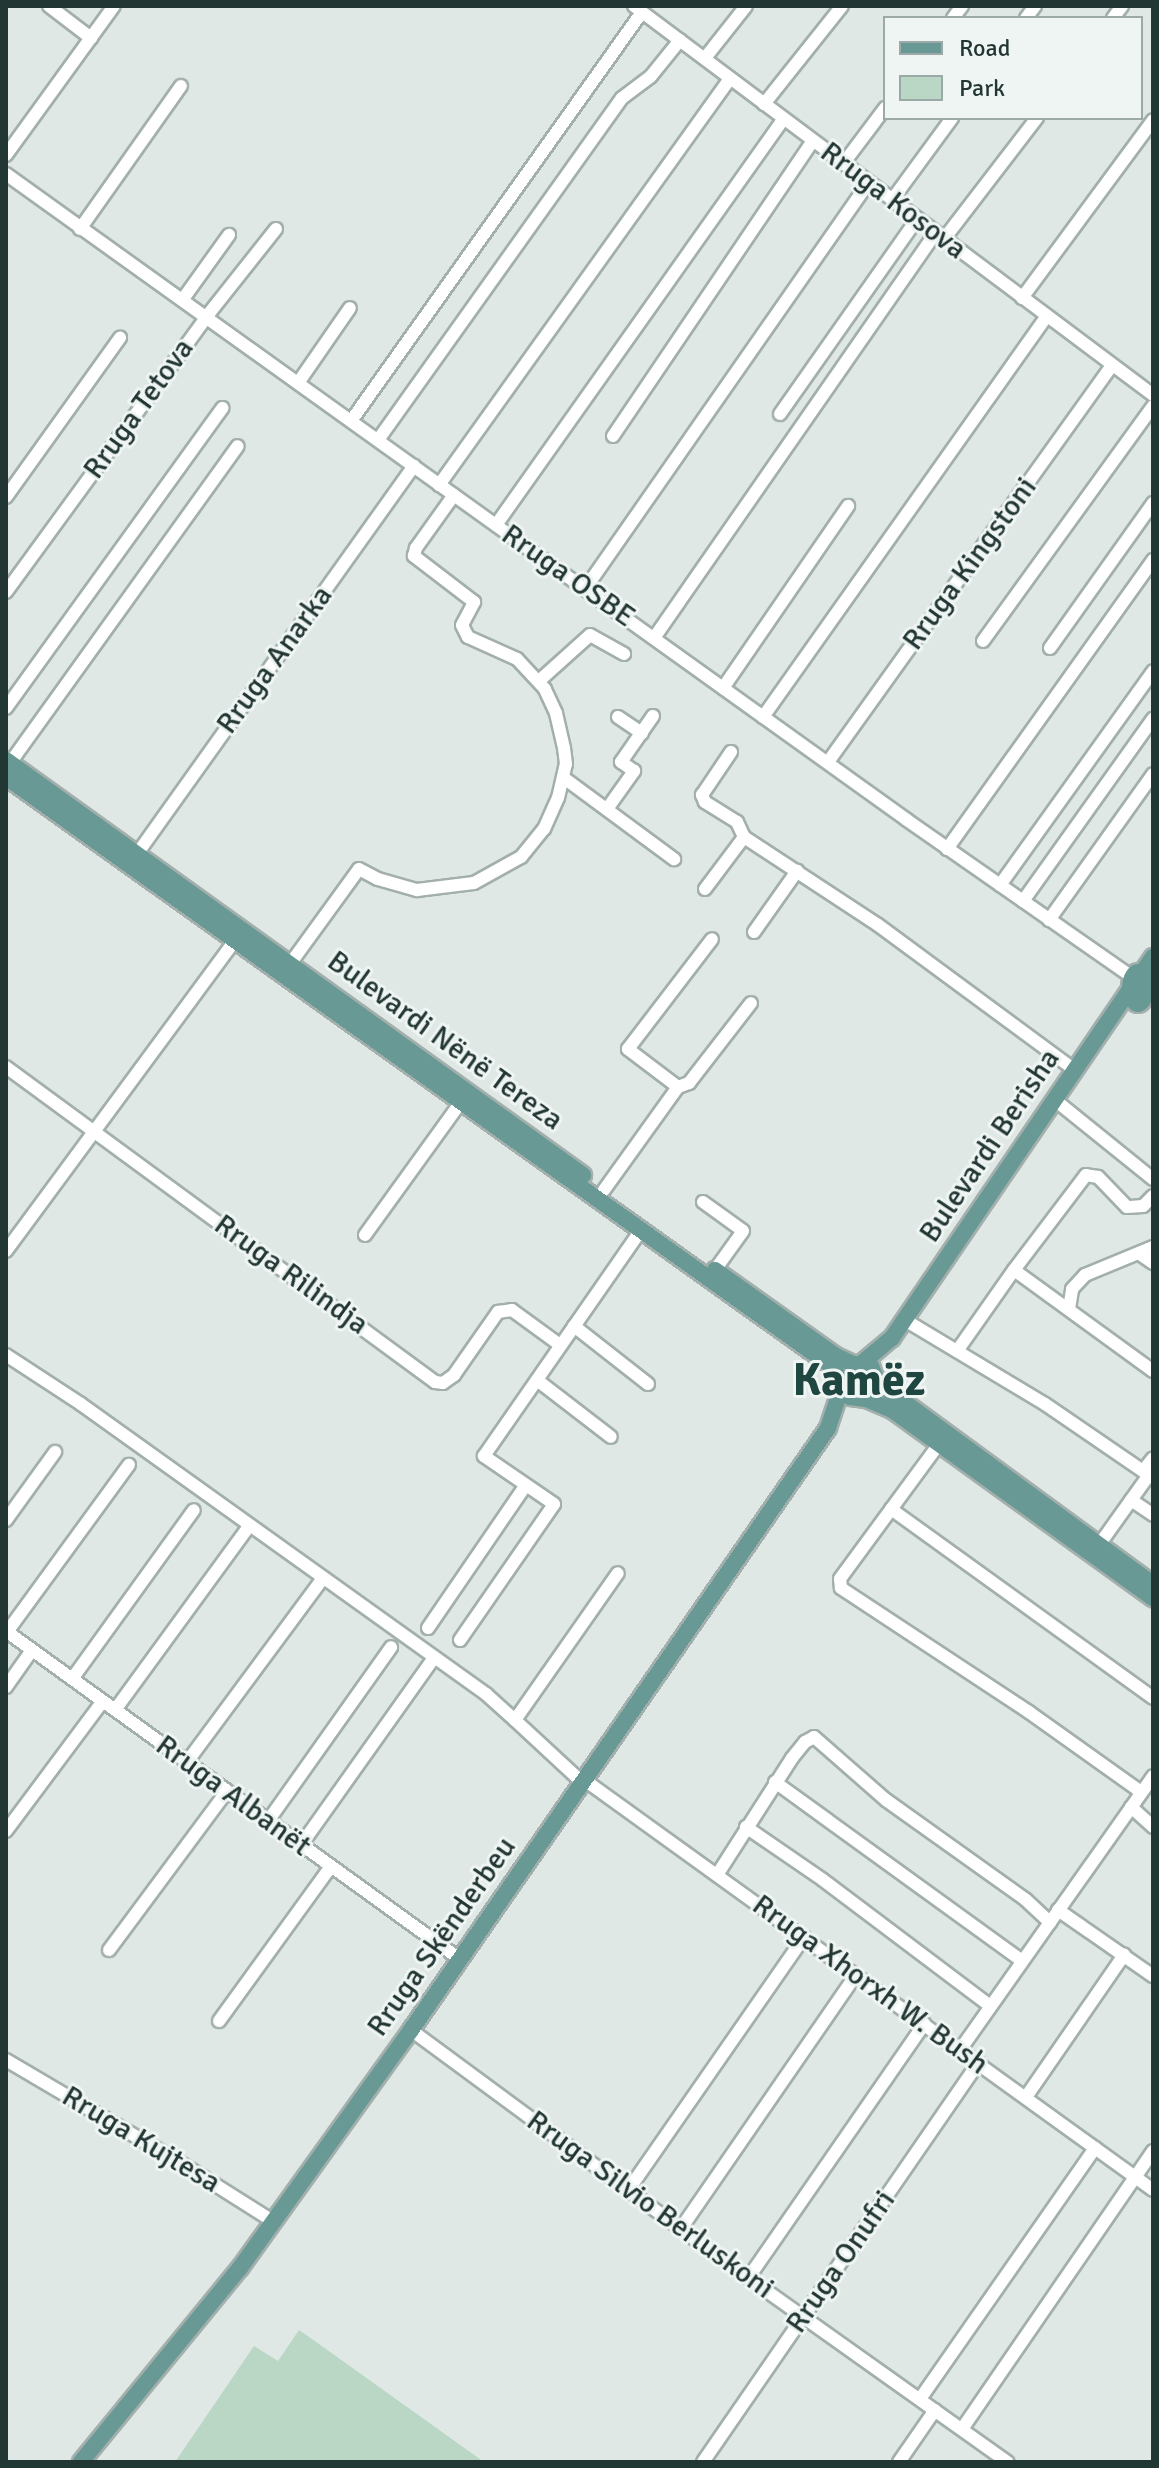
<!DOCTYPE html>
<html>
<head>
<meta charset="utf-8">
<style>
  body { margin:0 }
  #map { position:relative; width:1159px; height:2468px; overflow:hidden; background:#dfe8e5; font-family:Signika,sans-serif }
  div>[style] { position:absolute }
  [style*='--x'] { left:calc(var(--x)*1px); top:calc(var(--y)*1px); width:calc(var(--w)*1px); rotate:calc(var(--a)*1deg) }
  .green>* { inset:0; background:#bad7c6 }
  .roads { filter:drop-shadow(2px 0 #a3afac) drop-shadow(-2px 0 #a3afac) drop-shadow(0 2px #a3afac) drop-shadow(0 -2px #a3afac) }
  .minor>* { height:12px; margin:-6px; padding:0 6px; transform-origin:6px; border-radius:6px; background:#fff }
  .major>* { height:16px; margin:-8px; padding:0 8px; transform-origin:8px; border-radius:8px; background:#689994 }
  .major>.ring { margin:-8px; padding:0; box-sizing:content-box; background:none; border:16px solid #689994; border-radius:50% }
  span { translate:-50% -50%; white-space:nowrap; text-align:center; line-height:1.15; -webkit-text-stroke:6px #eff5f3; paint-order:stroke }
  .street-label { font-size:30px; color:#223634 }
  .town-label { font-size:46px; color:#204642; font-weight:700 }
  .frame { position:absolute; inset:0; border:8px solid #223634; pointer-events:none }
  .legend { position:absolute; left:883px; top:16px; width:260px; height:104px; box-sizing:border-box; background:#eff5f3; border:2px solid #9da9a7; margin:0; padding:10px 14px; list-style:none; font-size:24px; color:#223634 }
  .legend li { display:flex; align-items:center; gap:16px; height:40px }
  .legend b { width:40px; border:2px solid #9da9a7 }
</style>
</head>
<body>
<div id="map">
  <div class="green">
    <i style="clip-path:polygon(299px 2330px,319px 2344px,484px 2462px,175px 2462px,254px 2346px,278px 2361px)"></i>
  </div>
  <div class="roads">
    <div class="minor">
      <i style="--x:49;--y:6;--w:53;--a:37.3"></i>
      <i style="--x:634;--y:6;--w:649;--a:36.85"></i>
      <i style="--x:953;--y:18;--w:15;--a:-53"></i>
      <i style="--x:1026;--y:18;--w:15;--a:-53"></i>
      <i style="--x:1113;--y:18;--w:15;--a:-53"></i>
      <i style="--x:705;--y:58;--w:66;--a:-51.7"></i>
      <i style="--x:764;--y:104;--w:125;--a:-51.5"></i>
      <i style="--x:6;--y:155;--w:184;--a:-54.1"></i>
      <i style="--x:843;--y:164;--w:70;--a:-53.1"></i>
      <i style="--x:6;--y:174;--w:1109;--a:35.64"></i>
      <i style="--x:907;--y:820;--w:273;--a:34.9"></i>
      <i style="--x:892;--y:200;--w:102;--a:-53.8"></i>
      <i style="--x:80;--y:229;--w:175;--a:-54.8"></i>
      <i style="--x:944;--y:239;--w:153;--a:-52.5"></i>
      <i style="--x:1022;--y:298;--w:221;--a:-53.6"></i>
      <i style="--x:183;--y:299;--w:79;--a:-54.3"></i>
      <i style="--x:298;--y:383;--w:91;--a:-55.3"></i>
      <i style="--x:780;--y:414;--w:238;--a:-54.9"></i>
      <i style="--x:351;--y:421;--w:502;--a:-54.57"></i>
      <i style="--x:613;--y:436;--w:356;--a:-55.9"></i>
      <i style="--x:378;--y:440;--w:420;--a:-54.5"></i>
      <i style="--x:622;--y:98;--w:36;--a:-37"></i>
      <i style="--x:651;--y:76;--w:46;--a:-51.1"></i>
      <i style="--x:439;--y:485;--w:500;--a:-54.4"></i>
      <i style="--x:6;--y:497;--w:196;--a:-54.4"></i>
      <i style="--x:496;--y:525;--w:497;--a:-54.7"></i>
      <i style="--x:585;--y:589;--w:495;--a:-55.1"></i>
      <i style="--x:6;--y:592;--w:341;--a:-53.9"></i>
      <i style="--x:207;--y:316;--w:111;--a:-51.6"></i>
      <i style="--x:654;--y:638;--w:494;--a:-55.2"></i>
      <i style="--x:983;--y:641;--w:290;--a:-54.1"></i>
      <i style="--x:1050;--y:648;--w:178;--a:-54.6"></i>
      <i style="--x:540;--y:680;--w:67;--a:-42"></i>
      <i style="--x:590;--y:635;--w:39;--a:29"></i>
      <i style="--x:723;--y:688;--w:221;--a:-55.5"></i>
      <i style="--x:6;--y:708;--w:370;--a:-54.2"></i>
      <i style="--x:618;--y:717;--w:29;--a:34"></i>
      <i style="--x:763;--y:717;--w:491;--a:-54.7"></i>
      <i style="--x:828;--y:762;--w:488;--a:-54.4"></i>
      <i style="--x:10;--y:763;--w:390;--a:-54.3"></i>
      <i style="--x:564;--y:778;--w:137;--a:36.4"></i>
      <i style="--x:607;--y:809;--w:47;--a:-54.6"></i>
      <i style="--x:634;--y:771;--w:16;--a:-145"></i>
      <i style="--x:621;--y:762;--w:56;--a:-55.2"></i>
      <i style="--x:744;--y:837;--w:160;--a:33.3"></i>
      <i style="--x:878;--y:925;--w:246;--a:36.4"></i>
      <i style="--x:947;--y:849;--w:355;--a:-54.5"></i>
      <i style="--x:137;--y:854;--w:477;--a:-54.5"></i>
      <i style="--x:1000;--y:885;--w:263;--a:-54.4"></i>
      <i style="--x:705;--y:889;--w:65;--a:-53.1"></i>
      <i style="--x:744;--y:837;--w:17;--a:-115"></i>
      <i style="--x:737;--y:822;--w:38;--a:-148"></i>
      <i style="--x:705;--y:802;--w:8;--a:-113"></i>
      <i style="--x:702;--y:795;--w:52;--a:-56"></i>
      <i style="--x:1023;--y:901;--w:224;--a:-54.5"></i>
      <i style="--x:1049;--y:920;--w:179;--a:-54.5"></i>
      <i style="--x:754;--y:932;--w:75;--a:-54.8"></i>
      <i style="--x:290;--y:964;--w:117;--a:-54"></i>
      <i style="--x:359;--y:869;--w:21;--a:28"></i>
      <i style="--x:378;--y:879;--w:41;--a:15.8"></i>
      <i style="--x:417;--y:890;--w:57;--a:-7"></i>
      <i style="--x:474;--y:883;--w:54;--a:-29"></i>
      <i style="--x:521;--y:857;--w:36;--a:-51"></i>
      <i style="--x:544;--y:829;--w:34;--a:-66"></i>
      <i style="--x:558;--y:798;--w:35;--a:-77"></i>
      <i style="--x:566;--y:764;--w:16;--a:-97"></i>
      <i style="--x:564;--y:748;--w:36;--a:-103"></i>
      <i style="--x:556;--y:713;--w:26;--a:-115"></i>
      <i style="--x:545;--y:689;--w:41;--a:-133"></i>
      <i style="--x:517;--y:659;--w:54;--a:-155.8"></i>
      <i style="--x:468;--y:637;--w:13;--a:-117"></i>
      <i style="--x:462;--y:625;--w:26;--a:-62"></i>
      <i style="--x:474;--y:602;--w:76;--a:-142.5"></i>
      <i style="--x:414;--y:556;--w:8;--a:-76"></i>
      <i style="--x:416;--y:548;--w:65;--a:-54.4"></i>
      <i style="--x:1143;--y:982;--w:13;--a:39"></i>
      <i style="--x:6;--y:1067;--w:532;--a:36.29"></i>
      <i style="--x:435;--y:1382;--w:8;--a:7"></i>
      <i style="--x:443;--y:1383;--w:14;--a:-36"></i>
      <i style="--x:454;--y:1375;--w:77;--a:-55.1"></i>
      <i style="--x:498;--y:1312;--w:14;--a:-8"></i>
      <i style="--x:512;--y:1310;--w:59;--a:36.1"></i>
      <i style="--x:678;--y:1087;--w:63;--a:-142.8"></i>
      <i style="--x:628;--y:1049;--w:138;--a:-52.6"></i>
      <i style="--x:1055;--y:1100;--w:126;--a:38.9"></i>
      <i style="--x:604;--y:1190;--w:127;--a:-54.3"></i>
      <i style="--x:678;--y:1087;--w:12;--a:-20"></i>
      <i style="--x:689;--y:1083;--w:101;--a:-52.2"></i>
      <i style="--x:1153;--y:1196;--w:14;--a:135"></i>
      <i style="--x:1143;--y:1206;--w:16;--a:176"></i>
      <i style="--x:1127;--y:1207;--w:42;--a:-134"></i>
      <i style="--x:1098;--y:1177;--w:12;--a:-171"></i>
      <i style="--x:1086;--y:1175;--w:119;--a:127.2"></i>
      <i style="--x:1014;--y:1270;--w:172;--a:36"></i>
      <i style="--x:703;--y:1202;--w:49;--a:35.9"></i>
      <i style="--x:743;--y:1231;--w:48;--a:125.7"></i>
      <i style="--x:365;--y:1235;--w:164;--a:-54.2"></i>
      <i style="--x:6;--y:1251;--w:386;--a:-53.6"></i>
      <i style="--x:1140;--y:1254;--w:16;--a:35"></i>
      <i style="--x:1069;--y:1309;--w:20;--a:-81"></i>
      <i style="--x:1072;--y:1289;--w:19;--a:-47"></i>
      <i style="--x:1085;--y:1275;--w:74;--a:-22.4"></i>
      <i style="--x:905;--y:1320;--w:163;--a:31"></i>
      <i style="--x:1045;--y:1404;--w:131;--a:34.4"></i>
      <i style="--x:574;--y:1326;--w:94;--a:38.1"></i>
      <i style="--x:957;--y:1351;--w:99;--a:-54.9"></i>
      <i style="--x:6;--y:1355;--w:90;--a:33.2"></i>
      <i style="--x:81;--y:1404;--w:498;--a:35.6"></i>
      <i style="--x:486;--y:1694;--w:39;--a:42"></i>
      <i style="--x:537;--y:1380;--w:93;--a:37.6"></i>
      <i style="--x:939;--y:1444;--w:167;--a:126.3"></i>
      <i style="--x:840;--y:1579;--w:9;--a:84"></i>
      <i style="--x:841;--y:1588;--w:225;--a:33.4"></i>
      <i style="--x:1029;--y:1712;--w:138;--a:35.5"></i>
      <i style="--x:1143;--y:1471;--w:16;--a:-52"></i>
      <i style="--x:1131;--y:1500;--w:27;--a:34"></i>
      <i style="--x:891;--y:1509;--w:323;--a:35.8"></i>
      <i style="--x:6;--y:1520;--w:84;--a:-54.2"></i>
      <i style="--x:1099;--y:1545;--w:86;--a:-54.5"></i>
      <i style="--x:428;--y:1628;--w:173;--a:-55.6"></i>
      <i style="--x:6;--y:1631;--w:561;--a:35.87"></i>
      <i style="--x:7;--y:1632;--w:207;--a:-53.9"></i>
      <i style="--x:460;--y:1640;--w:165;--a:-55.3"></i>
      <i style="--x:554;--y:1504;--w:85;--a:-145.6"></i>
      <i style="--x:484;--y:1456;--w:275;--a:-55.2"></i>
      <i style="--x:72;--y:1679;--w:208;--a:-54.2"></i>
      <i style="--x:6;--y:1687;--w:45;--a:-54.9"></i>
      <i style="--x:115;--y:1710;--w:228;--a:-53.9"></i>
      <i style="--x:187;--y:1762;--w:229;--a:-53.5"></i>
      <i style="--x:586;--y:1781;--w:699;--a:35.8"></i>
      <i style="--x:775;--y:1782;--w:305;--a:35.9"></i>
      <i style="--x:584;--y:1784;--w:94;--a:-137.2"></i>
      <i style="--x:515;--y:1720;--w:179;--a:-55"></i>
      <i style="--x:1131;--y:1807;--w:30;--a:42"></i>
      <i style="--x:268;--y:1821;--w:213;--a:-54.7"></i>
      <i style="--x:746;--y:1827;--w:93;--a:34.5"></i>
      <i style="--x:823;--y:1880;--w:209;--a:37"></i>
      <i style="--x:6;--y:1831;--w:162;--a:-53.3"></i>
      <i style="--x:301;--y:1845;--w:229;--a:-54.6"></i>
      <i style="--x:717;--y:1875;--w:139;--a:-57.3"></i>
      <i style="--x:792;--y:1758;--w:21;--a:-51"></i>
      <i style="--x:805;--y:1742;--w:10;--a:-29"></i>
      <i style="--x:814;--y:1737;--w:96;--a:41.2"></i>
      <i style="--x:886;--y:1800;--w:172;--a:35.5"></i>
      <i style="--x:1026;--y:1900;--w:33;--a:43"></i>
      <i style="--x:1058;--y:1910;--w:116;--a:34.8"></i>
      <i style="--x:109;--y:1950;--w:198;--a:-53.4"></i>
      <i style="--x:219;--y:2021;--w:191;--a:-54.1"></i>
      <i style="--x:411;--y:2030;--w:383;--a:36.4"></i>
      <i style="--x:719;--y:2257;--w:354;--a:35.4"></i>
      <i style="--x:960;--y:2050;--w:335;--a:-54.8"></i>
      <i style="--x:6;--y:2060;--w:197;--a:30.5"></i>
      <i style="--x:176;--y:2160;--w:116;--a:32.3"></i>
      <i style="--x:1026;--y:2097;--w:173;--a:-55.4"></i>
      <i style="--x:629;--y:2189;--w:307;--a:-55.2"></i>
      <i style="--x:682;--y:2227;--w:306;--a:-55.4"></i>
      <i style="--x:749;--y:2277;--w:308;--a:-55.3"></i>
      <i style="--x:920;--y:2399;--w:306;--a:-55.1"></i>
      <i style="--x:962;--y:2429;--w:337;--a:-55.5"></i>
      <i style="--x:703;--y:2462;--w:485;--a:-55.4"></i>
      <i style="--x:899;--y:2462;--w:63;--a:-55.3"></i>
    </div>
    <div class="major">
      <i style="--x:6;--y:760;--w:711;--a:35.73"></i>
      <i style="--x:6;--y:777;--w:1012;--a:35.51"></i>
      <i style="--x:830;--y:1365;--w:17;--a:50"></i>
      <i style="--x:841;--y:1378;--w:12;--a:81"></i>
      <i style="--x:843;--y:1390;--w:10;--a:45"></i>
      <i style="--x:850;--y:1397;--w:16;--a:7"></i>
      <i style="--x:866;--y:1399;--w:28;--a:23"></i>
      <i style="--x:892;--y:1410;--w:322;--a:35.8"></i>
      <i class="ring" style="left:1130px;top:972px;width:-2px;height:-2px"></i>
      <i style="--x:1141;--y:974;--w:21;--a:-55"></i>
      <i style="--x:715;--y:1270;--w:148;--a:35.4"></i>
      <i style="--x:836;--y:1356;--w:19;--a:25"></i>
      <i style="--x:853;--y:1364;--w:18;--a:6"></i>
      <i style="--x:871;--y:1366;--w:18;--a:68"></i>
      <i style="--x:878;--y:1383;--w:11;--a:112"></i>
      <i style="--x:874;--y:1393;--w:10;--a:143"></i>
      <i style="--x:862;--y:1363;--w:39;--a:-40"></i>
      <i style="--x:892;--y:1338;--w:427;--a:-55.7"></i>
      <i style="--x:878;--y:1383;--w:341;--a:36.2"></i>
      <i style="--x:81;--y:2462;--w:251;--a:-50.7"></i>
      <i style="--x:240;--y:2268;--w:293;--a:-54.3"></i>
      <i style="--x:411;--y:2030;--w:732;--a:-55.29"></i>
      <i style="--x:828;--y:1428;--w:44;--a:-71.6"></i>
    </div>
  </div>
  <div class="street-label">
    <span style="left:893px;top:201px;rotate:37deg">Rruga Kosova</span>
    <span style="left:139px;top:409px;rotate:-54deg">Rruga Tetova</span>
    <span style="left:970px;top:564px;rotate:-54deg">Rruga Kingstoni</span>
    <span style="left:568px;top:576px;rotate:35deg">Rruga OSBE</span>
    <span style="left:275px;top:660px;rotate:-54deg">Rruga Anarka</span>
    <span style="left:445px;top:1041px;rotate:36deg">Bulevardi Nënë Tereza</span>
    <span style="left:990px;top:1146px;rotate:-56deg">Bulevardi Berisha</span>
    <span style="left:291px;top:1275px;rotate:36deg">Rruga Rilindja</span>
    <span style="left:233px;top:1796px;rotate:36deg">Rruga Albanët</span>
    <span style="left:442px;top:1937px;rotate:-55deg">Rruga Skënderbeu</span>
    <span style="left:870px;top:1985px;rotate:36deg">Rruga Xhorxh W. Bush</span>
    <span style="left:141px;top:2140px;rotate:31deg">Rruga Kujtesa</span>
    <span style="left:650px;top:2205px;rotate:36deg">Rruga Silvio Berluskoni</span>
    <span style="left:841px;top:2262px;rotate:-55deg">Rruga Onufri</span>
  </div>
  <div class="town-label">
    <span style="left:859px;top:1380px">Kamëz</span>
  </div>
  <div class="frame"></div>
  <ul class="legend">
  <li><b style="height:10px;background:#689994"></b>Road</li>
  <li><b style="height:22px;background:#bad7c6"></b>Park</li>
  </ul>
</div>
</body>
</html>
